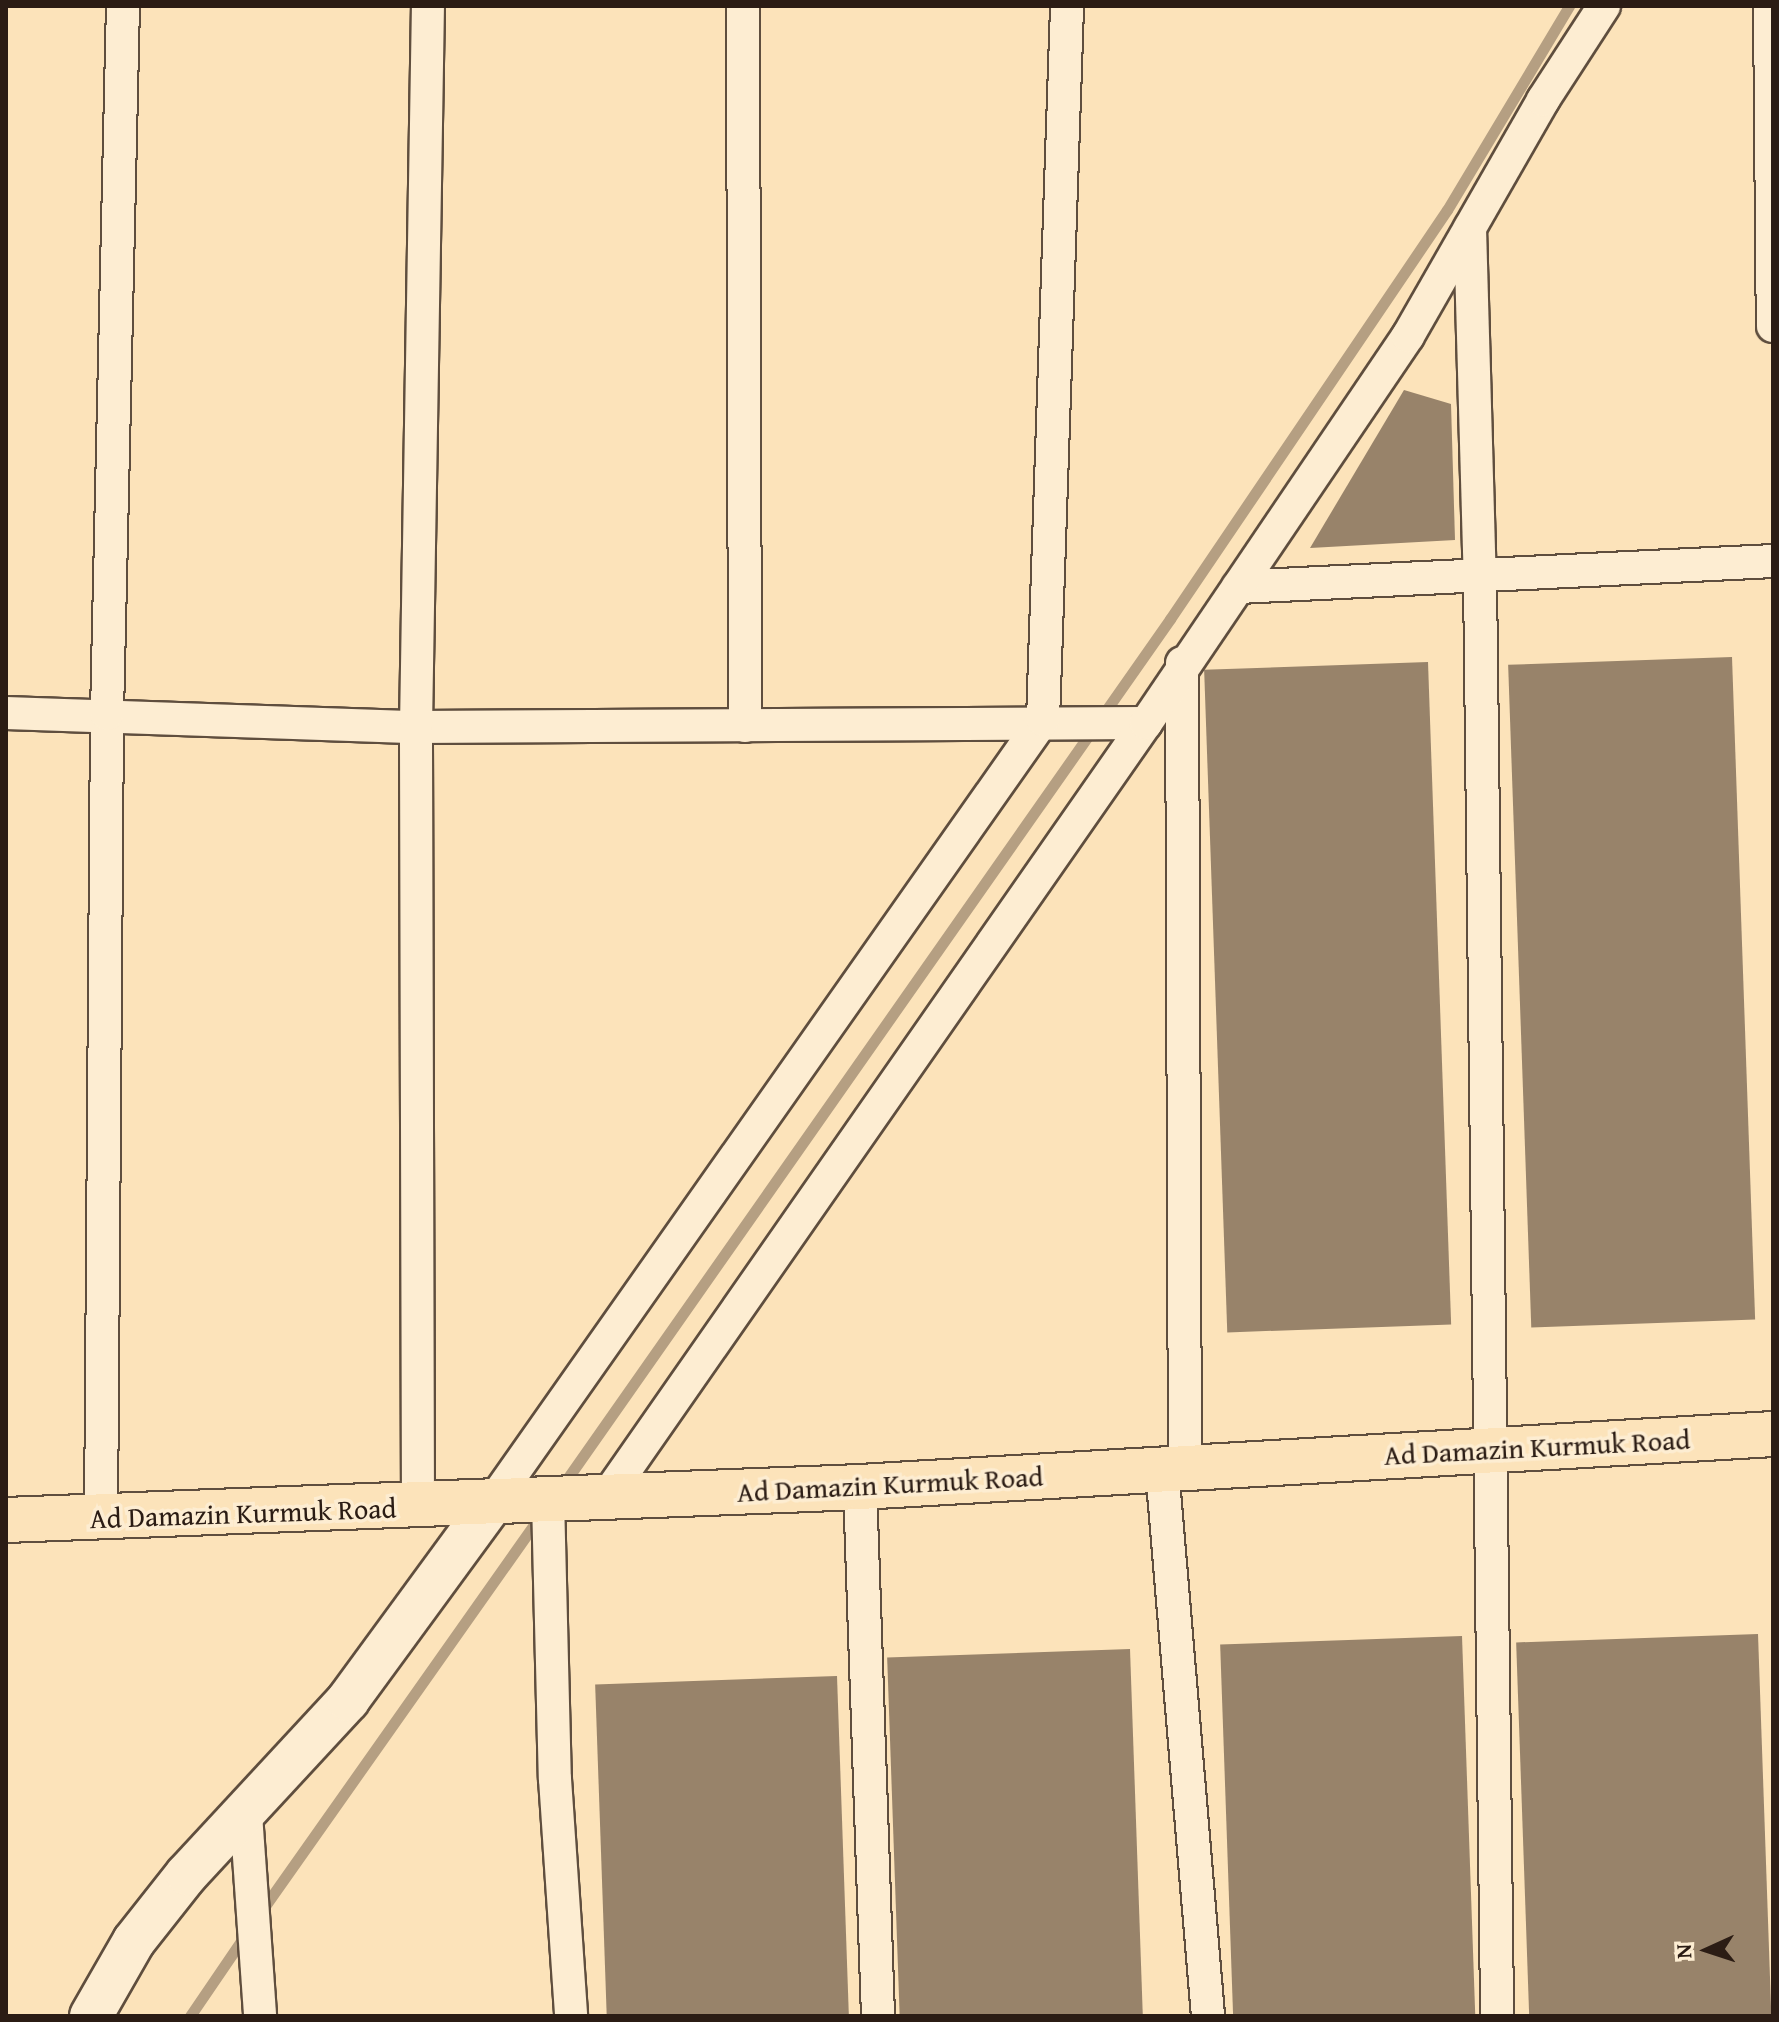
<!DOCTYPE html>
<html>
<head>
<meta charset="utf-8">
<style>
  body { margin:0 }
  #map { position:relative; width:1779px; height:2022px; overflow:hidden; background:#fce3ba; font-family:"Gentium Book Plus",serif }
  div>[style] { position:absolute }
  [style*='--x'] { left:calc(var(--x)*1px); top:calc(var(--y)*1px); width:calc(var(--w)*1px); rotate:calc(var(--a)*1deg) }
  .stream>* { height:11px; margin:-5.5px; padding:0 5.5px; transform-origin:5.5px; border-radius:5.5px; background:#b59f82 }
  .building>* { inset:0; background:#98836a; transform-origin:0 0 }
  .roads { filter:drop-shadow(2px 0 #5f4e3e) drop-shadow(-2px 0 #5f4e3e) drop-shadow(0 2px #5f4e3e) drop-shadow(0 -2px #5f4e3e) }
  .minor>* { height:32px; margin:-16px; padding:0 16px; transform-origin:16px; border-radius:16px; background:#fdedd2 }
  .tertiary>* { height:42px; margin:-21px; padding:0 21px; transform-origin:21px; border-radius:21px; background:#fdedd2 }
  .trunk>* { height:44px; margin:-22px; padding:0 22px; transform-origin:22px; border-radius:22px; background:#fce3ba }
  span { translate:-50% -50%; white-space:nowrap; text-align:center; line-height:1.15; -webkit-text-stroke:7px #fdedd2; paint-order:stroke }
  .street-label { font-size:28px; color:#2b1c14 }
  .frame { position:absolute; inset:0; border:8px solid #2b1c14; pointer-events:none }
  .north { position:absolute; left:1667px; top:1910px; width:80px; height:80px; -webkit-text-stroke:6px #fdedd2; paint-order:stroke; rotate:267deg; font-size:22px; font-weight:700; line-height:32px; text-align:center; color:#2b1c14 }
  .north::after { content:''; display:block; margin:auto; width:28px; height:36px; background:#2b1c14; clip-path:polygon(50% 0,100% 100%,50% 72%,0 100%) }
</style>
</head>
<body>
<div id="map">
  <div class="stream">
    <i style="--x:560;--y:1489;--w:1063;--a:-54.96"></i>
    <i style="--x:1170;--y:619;--w:494;--a:-55.9"></i>
    <i style="--x:1447;--y:210;--w:238;--a:-59.1"></i>
    <i style="--x:260;--y:1913;--w:487;--a:-54.8"></i>
    <i style="--x:190;--y:2016;--w:99;--a:-55.7"></i>
  </div>
  <div class="building">
    <i style="clip-path:polygon(1404px 390px,1451px 404px,1455px 540px,1310px 548px)"></i>
    <i style="left:1732px;top:657px;width:663px;height:224px;rotate:88deg"></i>
    <i style="left:1428px;top:662px;width:663px;height:224px;rotate:88deg"></i>
    <i style="left:1758px;top:1634px;width:382px;height:242px;rotate:88deg"></i>
    <i style="left:1462px;top:1636px;width:380px;height:242px;rotate:88deg"></i>
    <i style="left:1130px;top:1649px;width:367px;height:243px;rotate:88deg"></i>
    <i style="left:837px;top:1676px;width:340px;height:242px;rotate:88deg"></i>
  </div>
  <div class="roads">
    <div class="minor">
      <i style="--x:743;--y:6;--w:720;--a:89.84"></i>
      <i style="--x:1770;--y:6;--w:320;--a:89.5"></i>
      <i style="--x:1470;--y:228;--w:349;--a:88.4"></i>
      <i style="--x:1480;--y:577;--w:1439;--a:89.32"></i>
      <i style="--x:1238;--y:587;--w:536;--a:-2.78"></i>
      <i style="--x:1182;--y:663;--w:805;--a:89.79"></i>
      <i style="--x:6;--y:713;--w:410;--a:2"></i>
      <i style="--x:416;--y:727;--w:730;--a:-0.31"></i>
      <i style="--x:1162;--y:1469;--w:549;--a:85.19"></i>
      <i style="--x:860;--y:1487;--w:529;--a:88.05"></i>
      <i style="--x:548;--y:1499;--w:280;--a:88.6"></i>
      <i style="--x:555;--y:1779;--w:238;--a:86.1"></i>
      <i style="--x:605;--y:1499;--w:946;--a:-55.12"></i>
      <i style="--x:1146;--y:723;--w:467;--a:-55.9"></i>
      <i style="--x:1408;--y:336;--w:272;--a:-60.2"></i>
      <i style="--x:1543;--y:100;--w:112;--a:-57"></i>
      <i style="--x:492;--y:1503;--w:957;--a:-54.87"></i>
      <i style="--x:1043;--y:720;--w:714;--a:-88.07"></i>
      <i style="--x:418;--y:1507;--w:780;--a:-90.15"></i>
      <i style="--x:416;--y:727;--w:721;--a:-89.05"></i>
      <i style="--x:101;--y:1517;--w:803;--a:-89.57"></i>
      <i style="--x:107;--y:714;--w:708;--a:-88.71"></i>
      <i style="--x:246;--y:1814;--w:202;--a:86"></i>
    </div>
    <div class="tertiary">
      <i style="--x:91;--y:2016;--w:86;--a:-60.2"></i>
      <i style="--x:134;--y:1941;--w:85;--a:-51.7"></i>
      <i style="--x:187;--y:1874;--w:237;--a:-47.2"></i>
      <i style="--x:348;--y:1700;--w:244;--a:-53.8"></i>
    </div>
    <div class="trunk">
      <i style="--x:6;--y:1520;--w:855;--a:-2.21"></i>
      <i style="--x:860;--y:1487;--w:915;--a:-3.32"></i>
    </div>
  </div>
  <div class="street-label">
    <span style="left:1537px;top:1447px;rotate:-3deg">Ad Damazin Kurmuk Road</span>
    <span style="left:890px;top:1484px;rotate:-3deg">Ad Damazin Kurmuk Road</span>
    <span style="left:243px;top:1513px;rotate:-2deg">Ad Damazin Kurmuk Road</span>
  </div>
  <div class="frame"></div>
  <div class="north">N</div>
</div>
</body>
</html>
